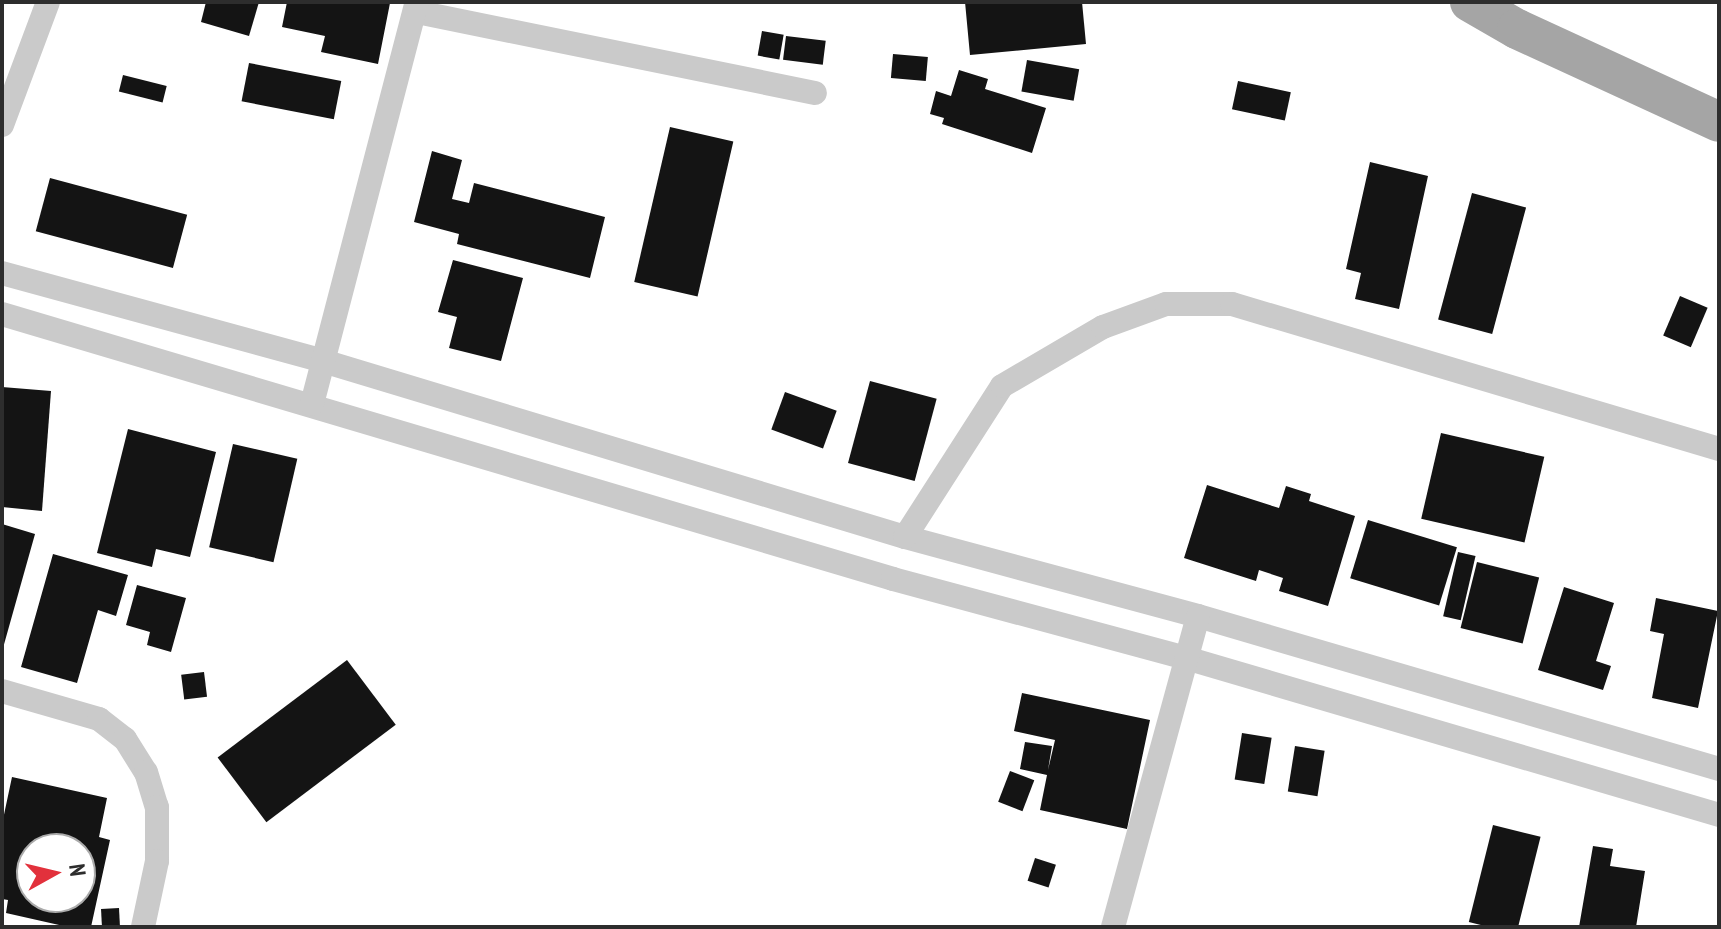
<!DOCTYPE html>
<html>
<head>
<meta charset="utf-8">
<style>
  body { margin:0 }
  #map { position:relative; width:1721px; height:929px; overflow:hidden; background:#fff; font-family:"PT Sans Narrow",sans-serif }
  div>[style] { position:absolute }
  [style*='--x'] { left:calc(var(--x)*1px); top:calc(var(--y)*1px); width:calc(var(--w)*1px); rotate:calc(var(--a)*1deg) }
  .building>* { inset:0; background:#141414; transform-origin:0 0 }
  .street>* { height:24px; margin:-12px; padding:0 12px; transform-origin:12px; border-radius:12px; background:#cacaca }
  .primary>* { height:40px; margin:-20px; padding:0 20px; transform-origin:20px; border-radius:20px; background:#a5a5a5 }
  span { translate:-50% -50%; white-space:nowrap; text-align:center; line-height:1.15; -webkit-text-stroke:8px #fff; paint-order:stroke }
  .frame { position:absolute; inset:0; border:4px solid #2d2d2d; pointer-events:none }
  .north { position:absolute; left:16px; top:833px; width:80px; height:80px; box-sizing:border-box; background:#fff; border:2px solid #ababab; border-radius:50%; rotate:82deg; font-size:22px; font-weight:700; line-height:32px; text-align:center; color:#2d2d2d }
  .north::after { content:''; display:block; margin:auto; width:28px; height:36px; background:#e2313c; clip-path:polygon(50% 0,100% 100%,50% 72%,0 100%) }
</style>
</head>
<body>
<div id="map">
  <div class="building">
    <i style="clip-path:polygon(206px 2px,259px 2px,249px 36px,201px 22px)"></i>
    <i style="clip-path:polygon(287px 2px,390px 3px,378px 64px,321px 52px,325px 36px,282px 27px)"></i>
    <i style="clip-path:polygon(965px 2px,1082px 2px,1086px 44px,970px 55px)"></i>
    <i style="left:762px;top:31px;width:22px;height:25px;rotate:10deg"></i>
    <i style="left:786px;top:36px;width:40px;height:24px;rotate:7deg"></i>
    <i style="left:893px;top:54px;width:35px;height:24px;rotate:5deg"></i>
    <i style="left:1027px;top:60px;width:53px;height:32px;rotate:10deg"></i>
    <i style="left:249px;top:63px;width:94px;height:39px;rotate:11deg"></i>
    <i style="clip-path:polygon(959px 70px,988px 79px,985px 89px,1046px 108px,1032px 153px,942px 124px,944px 118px,930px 114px,936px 91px,951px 96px)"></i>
    <i style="left:123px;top:75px;width:45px;height:17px;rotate:14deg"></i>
    <i style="left:1238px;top:81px;width:54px;height:29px;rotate:12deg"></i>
    <i style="left:670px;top:127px;width:65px;height:159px;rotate:13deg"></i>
    <i style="clip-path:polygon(432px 151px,462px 160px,452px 199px,469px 203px,474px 183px,605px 217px,590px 278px,457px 244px,459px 234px,414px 222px)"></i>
    <i style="clip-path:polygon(1370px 162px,1428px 176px,1399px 309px,1355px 299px,1361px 273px,1346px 269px)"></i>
    <i style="left:50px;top:178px;width:142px;height:55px;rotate:15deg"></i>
    <i style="left:1472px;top:193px;width:56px;height:131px;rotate:15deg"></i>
    <i style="clip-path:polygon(453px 260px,523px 278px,501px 361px,449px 348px,457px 317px,438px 312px)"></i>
    <i style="left:1680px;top:296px;width:30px;height:43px;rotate:23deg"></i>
    <i style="left:870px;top:381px;width:69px;height:85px;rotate:15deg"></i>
    <i style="clip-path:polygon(2px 387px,51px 391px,42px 511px,2px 507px)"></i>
    <i style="left:785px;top:392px;width:55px;height:40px;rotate:20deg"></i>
    <i style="clip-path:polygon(128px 429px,216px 452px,190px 557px,156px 549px,152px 567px,97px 553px)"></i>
    <i style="left:1441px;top:433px;width:106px;height:88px;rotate:13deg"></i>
    <i style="left:233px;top:444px;width:66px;height:106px;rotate:13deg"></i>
    <i style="clip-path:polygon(1207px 485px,1279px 508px,1286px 486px,1311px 494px,1309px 501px,1355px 516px,1328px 606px,1279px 591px,1283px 578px,1259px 570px,1256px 581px,1184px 558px)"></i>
    <i style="left:1368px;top:520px;width:93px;height:61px;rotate:17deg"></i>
    <i style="clip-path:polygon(2px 524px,35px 534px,3px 648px,2px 648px)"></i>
    <i style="left:1458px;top:552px;width:18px;height:66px;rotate:13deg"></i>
    <i style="clip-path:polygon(53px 554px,128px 575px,116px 616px,98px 610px,77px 683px,21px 667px)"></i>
    <i style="left:1477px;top:562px;width:64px;height:68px;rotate:14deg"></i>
    <i style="clip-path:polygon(137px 585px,186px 598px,171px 652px,147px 645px,150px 632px,126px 625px)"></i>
    <i style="clip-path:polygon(1564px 587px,1614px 603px,1596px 661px,1611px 666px,1603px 690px,1538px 670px)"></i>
    <i style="clip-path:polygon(1656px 598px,1718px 611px,1698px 708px,1652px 698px,1664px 634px,1650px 631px)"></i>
    <i style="left:347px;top:660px;width:81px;height:162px;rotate:53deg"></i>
    <i style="left:204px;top:672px;width:25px;height:23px;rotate:83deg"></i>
    <i style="clip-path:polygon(1022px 693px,1150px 720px,1127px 829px,1040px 810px,1047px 775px,1020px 769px,1025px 742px,1052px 746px,1048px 770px,1055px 740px,1014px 731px)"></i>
    <i style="left:1242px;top:733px;width:30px;height:47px;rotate:9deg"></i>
    <i style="left:1295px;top:746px;width:30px;height:46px;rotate:9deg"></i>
    <i style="left:1010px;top:771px;width:26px;height:33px;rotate:21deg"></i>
    <i style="clip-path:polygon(evenodd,12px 777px,107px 798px,99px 837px,110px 840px,91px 927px,68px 927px,6px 913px,8px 900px,2px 899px,2px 824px,12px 777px,32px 849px,80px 849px,80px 897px,32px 897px,32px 849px)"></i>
    <i style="left:1493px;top:825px;width:49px;height:100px;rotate:14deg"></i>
    <i style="clip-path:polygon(1593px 846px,1613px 849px,1610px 866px,1645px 871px,1636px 927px,1579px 927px)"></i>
    <i style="left:1035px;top:858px;width:22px;height:24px;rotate:18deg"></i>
    <i style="left:119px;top:908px;width:19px;height:18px;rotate:87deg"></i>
  </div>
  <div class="street">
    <i style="--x:417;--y:12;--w:406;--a:11.5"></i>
    <i style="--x:2;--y:125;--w:131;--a:-69.5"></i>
    <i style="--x:2;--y:273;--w:333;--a:15.3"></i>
    <i style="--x:323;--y:361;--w:608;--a:16.83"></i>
    <i style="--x:905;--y:537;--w:303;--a:15.1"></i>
    <i style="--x:1198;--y:616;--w:543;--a:16.37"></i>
    <i style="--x:2;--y:314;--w:930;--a:16.56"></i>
    <i style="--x:893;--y:579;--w:303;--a:15.1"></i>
    <i style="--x:1186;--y:658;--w:556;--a:16.41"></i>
    <i style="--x:312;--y:404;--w:415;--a:-75.4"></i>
    <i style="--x:905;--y:537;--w:179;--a:-57.3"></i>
    <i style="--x:1002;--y:386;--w:117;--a:-30.3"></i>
    <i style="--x:1103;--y:327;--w:67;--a:-20.1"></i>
    <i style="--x:1166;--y:304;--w:66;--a:0"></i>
    <i style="--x:1232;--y:304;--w:508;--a:16.58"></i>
    <i style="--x:2;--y:691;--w:101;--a:16.1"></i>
    <i style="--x:99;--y:719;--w:33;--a:38"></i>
    <i style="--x:125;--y:739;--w:39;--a:58"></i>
    <i style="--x:146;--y:772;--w:37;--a:73"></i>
    <i style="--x:157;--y:807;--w:54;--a:90"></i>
    <i style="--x:157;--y:861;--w:67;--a:102"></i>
    <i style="--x:1113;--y:927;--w:322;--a:-74.7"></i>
  </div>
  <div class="primary">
    <i style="--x:1470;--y:2;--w:54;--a:29.9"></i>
    <i style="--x:1517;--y:29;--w:222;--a:24.7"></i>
  </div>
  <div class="frame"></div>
  <div class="north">N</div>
</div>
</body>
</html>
